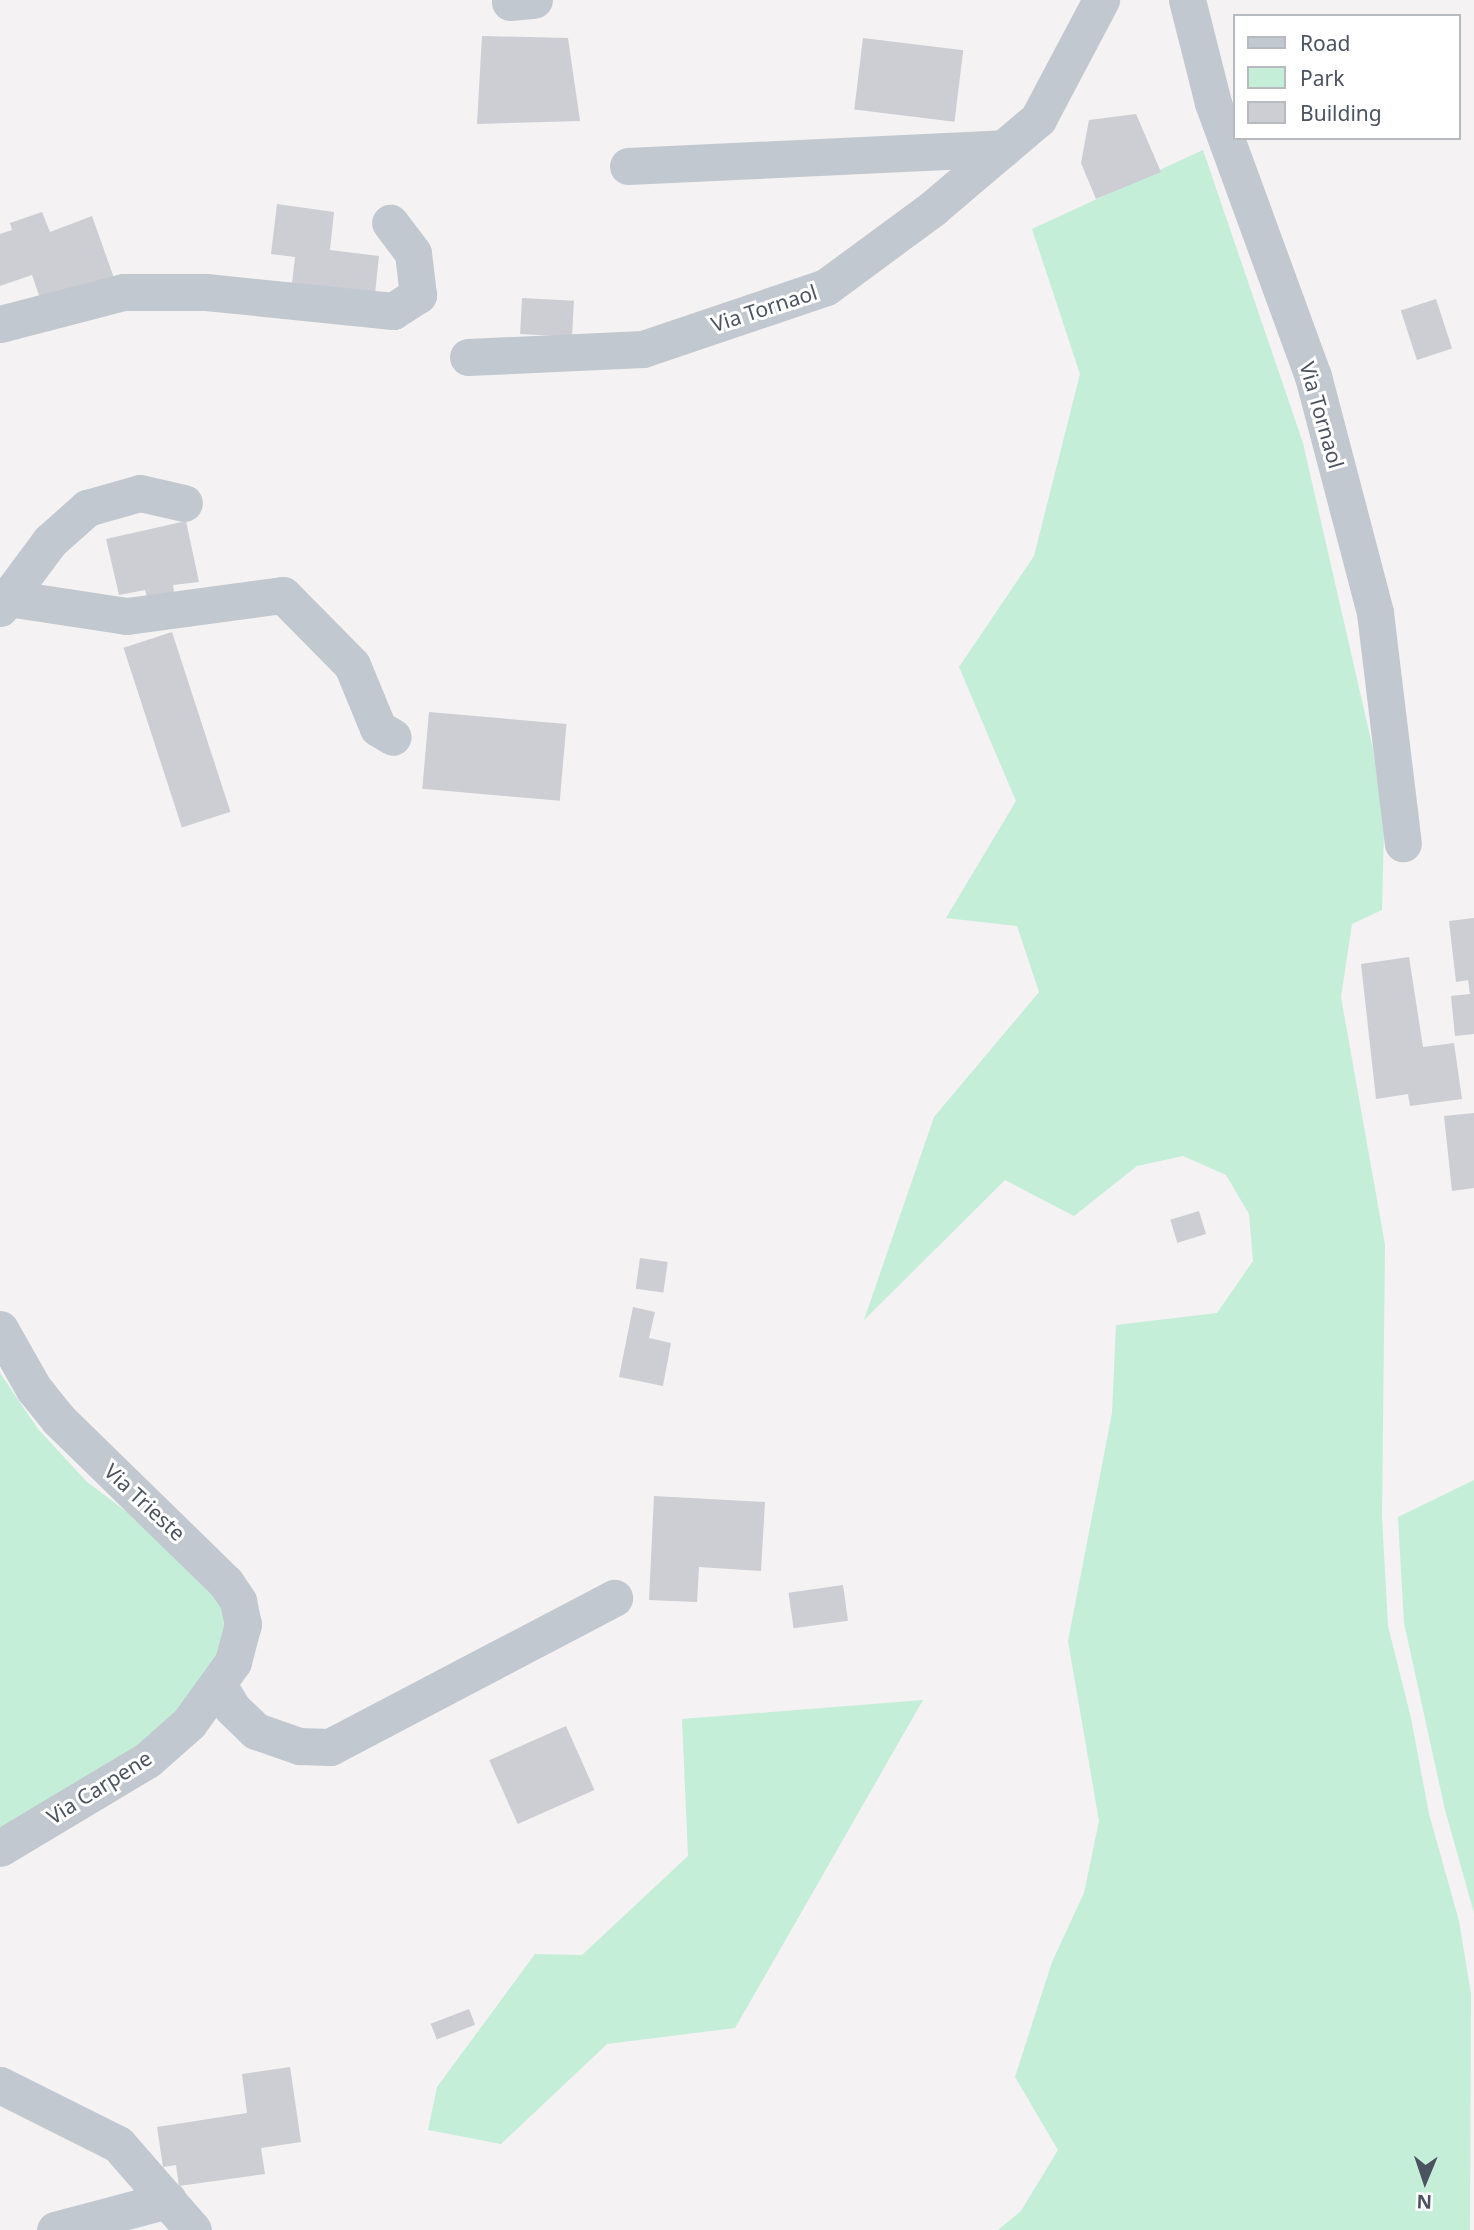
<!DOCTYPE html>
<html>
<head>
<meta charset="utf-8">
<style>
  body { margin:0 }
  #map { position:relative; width:1474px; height:2230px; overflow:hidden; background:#f4f2f2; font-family:"Noto Sans",sans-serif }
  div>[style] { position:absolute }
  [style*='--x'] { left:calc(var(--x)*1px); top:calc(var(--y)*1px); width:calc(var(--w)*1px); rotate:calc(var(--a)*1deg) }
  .green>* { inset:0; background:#c4eed8 }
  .building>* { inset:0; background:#ccced4; transform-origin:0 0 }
  .minor>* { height:37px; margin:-18.5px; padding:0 18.5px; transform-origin:18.5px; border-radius:18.5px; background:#c1c8d0 }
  span { translate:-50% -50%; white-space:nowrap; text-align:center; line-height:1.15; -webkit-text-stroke:6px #fff; paint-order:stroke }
  .street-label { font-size:21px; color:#4a535f }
  .legend { position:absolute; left:1233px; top:14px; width:228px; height:126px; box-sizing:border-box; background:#fff; border:2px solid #b7babf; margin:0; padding:9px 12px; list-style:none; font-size:21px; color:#4a535f }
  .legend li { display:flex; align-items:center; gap:14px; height:35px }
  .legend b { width:35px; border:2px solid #b7babf }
  .north { position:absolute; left:1390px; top:2146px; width:70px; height:70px; -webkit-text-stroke:5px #fff; paint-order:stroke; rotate:182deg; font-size:19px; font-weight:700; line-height:28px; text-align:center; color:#4a535f }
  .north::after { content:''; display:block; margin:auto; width:24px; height:32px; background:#4a535f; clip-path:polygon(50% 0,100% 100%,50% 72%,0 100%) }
</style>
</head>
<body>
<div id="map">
  <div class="green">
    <i style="clip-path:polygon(1203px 150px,1303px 443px,1373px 749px,1384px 829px,1382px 910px,1352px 924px,1341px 997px,1385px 1245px,1382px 1517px,1388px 1626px,1411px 1718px,1429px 1814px,1459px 1921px,1471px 1994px,1470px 2230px,998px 2230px,1021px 2211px,1058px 2150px,1015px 2077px,1052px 1962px,1084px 1893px,1099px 1821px,1068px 1641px,1112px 1413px,1116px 1325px,1217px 1313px,1253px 1261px,1249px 1214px,1226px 1175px,1183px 1156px,1137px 1166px,1074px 1216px,1005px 1180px,864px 1320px,934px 1117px,1039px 992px,1017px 926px,946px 918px,1016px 801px,959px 667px,1034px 556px,1080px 374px,1032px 229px)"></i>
    <i style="clip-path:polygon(0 1373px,38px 1429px,87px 1482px,127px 1512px,217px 1598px,236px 1632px,227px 1684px,0 1841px)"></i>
    <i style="clip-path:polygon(1474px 1480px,1474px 1913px,1445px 1810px,1404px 1623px,1398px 1517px)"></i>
    <i style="clip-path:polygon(923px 1700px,735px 2028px,607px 2044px,501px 2144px,428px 2130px,437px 2087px,535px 1954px,582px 1955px,688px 1856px,682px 1719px)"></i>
  </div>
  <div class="building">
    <i style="clip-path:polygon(482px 36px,568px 38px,580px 121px,477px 124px)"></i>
    <i style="left:863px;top:38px;width:101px;height:72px;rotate:7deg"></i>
    <i style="clip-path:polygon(1136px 114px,1161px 172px,1096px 199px,1081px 163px,1089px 120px)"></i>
    <i style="clip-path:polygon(277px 204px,334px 212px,330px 250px,379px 256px,375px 294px,292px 283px,295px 257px,271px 254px)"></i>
    <i style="clip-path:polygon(42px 212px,50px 232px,92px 216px,114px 278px,42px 304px,32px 275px,0 286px,0 234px,12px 230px,10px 223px)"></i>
    <i style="left:522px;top:298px;width:52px;height:36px;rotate:3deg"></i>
    <i style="left:1436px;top:299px;width:52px;height:37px;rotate:72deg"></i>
    <i style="clip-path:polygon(186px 521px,199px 582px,173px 585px,174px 593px,148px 599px,145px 590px,119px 595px,106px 539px)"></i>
    <i style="left:172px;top:632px;width:189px;height:51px;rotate:72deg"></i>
    <i style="left:429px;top:712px;width:138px;height:77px;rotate:5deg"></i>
    <i style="clip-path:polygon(1474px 918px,1474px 1034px,1455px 1036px,1451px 996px,1470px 994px,1468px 980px,1456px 982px,1449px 921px)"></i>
    <i style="clip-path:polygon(1409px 957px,1423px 1047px,1454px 1043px,1462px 1099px,1410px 1106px,1408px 1094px,1376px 1099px,1361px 964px)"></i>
    <i style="clip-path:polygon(1474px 1113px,1474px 1188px,1452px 1191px,1444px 1116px)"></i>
    <i style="left:1199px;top:1211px;width:24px;height:30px;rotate:73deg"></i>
    <i style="left:640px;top:1258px;width:28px;height:31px;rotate:8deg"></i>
    <i style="clip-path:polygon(633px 1307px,655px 1312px,649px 1338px,671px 1343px,663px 1386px,619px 1377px)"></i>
    <i style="clip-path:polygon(654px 1496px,765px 1502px,761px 1571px,699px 1567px,697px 1602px,649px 1600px)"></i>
    <i style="left:843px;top:1585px;width:36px;height:55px;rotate:82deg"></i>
    <i style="left:566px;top:1726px;width:70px;height:84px;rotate:66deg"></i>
    <i style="left:469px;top:2009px;width:17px;height:41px;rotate:69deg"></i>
    <i style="clip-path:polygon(290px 2067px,301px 2142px,261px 2148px,265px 2174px,179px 2186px,176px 2165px,163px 2167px,157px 2127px,247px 2113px,242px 2074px)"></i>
  </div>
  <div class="minor">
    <i style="--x:1187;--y:0;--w:106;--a:75.8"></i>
    <i style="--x:1213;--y:103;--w:291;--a:69.9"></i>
    <i style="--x:1313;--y:376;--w:245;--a:75.3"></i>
    <i style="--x:1375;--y:613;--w:232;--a:83.1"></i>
    <i style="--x:510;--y:2;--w:24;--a:-5"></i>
    <i style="--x:628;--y:166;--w:376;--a:-2.7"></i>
    <i style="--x:0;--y:324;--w:128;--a:-14.5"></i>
    <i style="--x:124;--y:292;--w:82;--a:0"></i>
    <i style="--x:206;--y:292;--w:188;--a:5.8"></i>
    <i style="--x:393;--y:311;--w:30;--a:-33"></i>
    <i style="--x:418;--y:295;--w:42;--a:-96.8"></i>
    <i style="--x:413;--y:253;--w:38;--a:-127"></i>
    <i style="--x:468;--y:357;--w:175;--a:-2.6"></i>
    <i style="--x:643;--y:349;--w:193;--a:-18.7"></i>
    <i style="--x:826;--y:287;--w:133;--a:-36.4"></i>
    <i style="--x:933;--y:208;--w:138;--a:-40.3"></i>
    <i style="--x:1038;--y:119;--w:135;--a:-62.1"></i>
    <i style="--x:8;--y:598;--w:120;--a:8.6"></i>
    <i style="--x:127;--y:616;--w:157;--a:-7.7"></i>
    <i style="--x:283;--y:595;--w:98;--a:45.4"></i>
    <i style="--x:352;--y:665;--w:68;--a:67.6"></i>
    <i style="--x:378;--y:728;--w:17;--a:31"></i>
    <i style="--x:0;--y:608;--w:84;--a:-53.3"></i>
    <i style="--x:50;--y:541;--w:50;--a:-41.7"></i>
    <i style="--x:87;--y:508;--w:55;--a:-15.8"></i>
    <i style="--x:140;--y:493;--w:45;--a:12.8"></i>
    <i style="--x:0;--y:1329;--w:69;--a:60.5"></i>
    <i style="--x:34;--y:1389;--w:38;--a:51"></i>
    <i style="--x:58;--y:1419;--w:235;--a:44.3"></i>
    <i style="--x:226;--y:1583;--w:22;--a:56"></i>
    <i style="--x:238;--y:1601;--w:24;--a:78"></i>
    <i style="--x:243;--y:1624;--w:39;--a:105"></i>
    <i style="--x:233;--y:1662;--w:75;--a:125.8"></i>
    <i style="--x:189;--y:1723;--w:56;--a:138.6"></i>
    <i style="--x:147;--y:1760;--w:171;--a:149.1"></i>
    <i style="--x:219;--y:1686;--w:26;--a:59"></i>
    <i style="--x:232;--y:1708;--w:33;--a:44"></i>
    <i style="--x:256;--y:1731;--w:46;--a:19.2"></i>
    <i style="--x:299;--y:1746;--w:31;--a:2"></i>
    <i style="--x:330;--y:1747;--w:321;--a:-27.7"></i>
    <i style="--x:0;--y:2085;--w:132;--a:26.6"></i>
    <i style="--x:118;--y:2144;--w:114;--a:48.9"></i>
    <i style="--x:55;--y:2230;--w:117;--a:-14.9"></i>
  </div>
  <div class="street-label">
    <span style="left:764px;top:308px;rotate:-18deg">Via Tornaol</span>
    <span style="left:1322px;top:415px;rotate:74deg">Via Tornaol</span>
    <span style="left:145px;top:1502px;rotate:43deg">Via Trieste</span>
    <span style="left:99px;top:1787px;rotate:-32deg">Via Carpene</span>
  </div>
  <ul class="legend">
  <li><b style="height:9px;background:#c1c8d0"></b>Road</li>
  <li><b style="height:19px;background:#c4eed8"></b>Park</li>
  <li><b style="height:19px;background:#ccced4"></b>Building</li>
  </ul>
  <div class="north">N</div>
</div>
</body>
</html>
